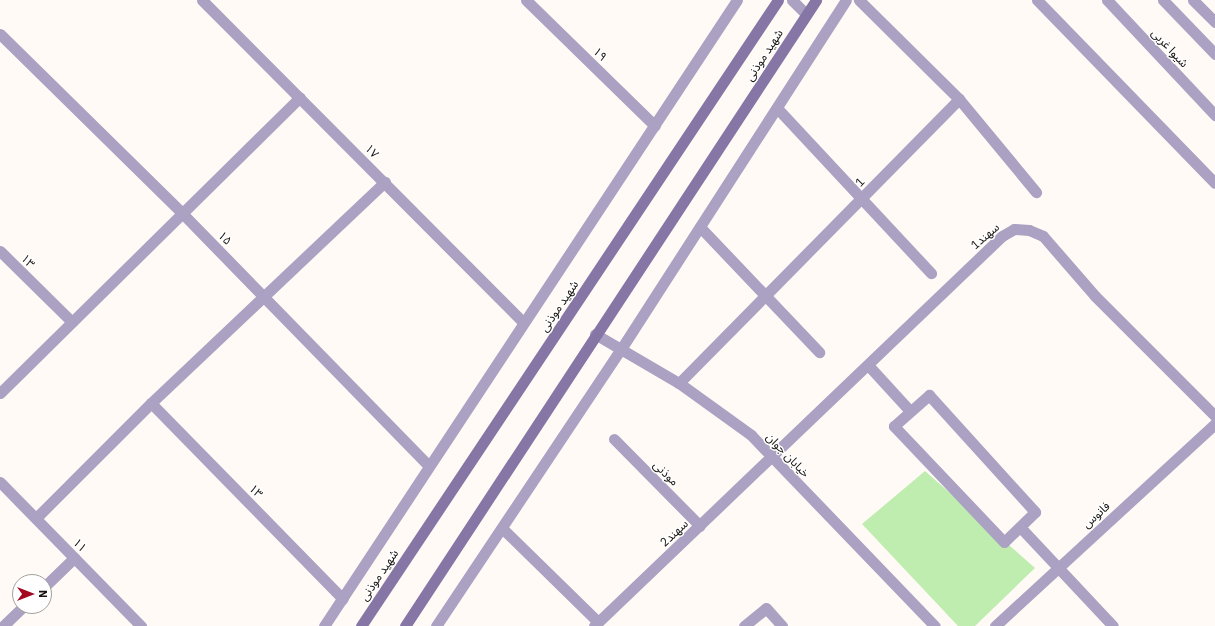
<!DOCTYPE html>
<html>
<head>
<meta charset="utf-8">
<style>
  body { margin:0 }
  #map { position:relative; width:1215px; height:626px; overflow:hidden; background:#fffaf5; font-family:"IBM Plex Sans","Noto Sans Arabic",sans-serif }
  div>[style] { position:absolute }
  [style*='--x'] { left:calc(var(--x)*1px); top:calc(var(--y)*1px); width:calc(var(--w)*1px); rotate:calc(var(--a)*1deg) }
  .green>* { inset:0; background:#beedaf }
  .minor>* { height:11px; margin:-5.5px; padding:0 5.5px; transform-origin:5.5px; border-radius:5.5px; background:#aba1c2 }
  .tertiary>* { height:11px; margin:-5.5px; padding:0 5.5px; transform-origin:5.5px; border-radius:5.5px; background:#aba1c2 }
  .secondary>* { height:11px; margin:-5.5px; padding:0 5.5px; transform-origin:5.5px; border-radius:5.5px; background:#8576a6 }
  span { translate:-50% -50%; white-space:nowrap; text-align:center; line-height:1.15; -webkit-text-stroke:3px #fff; paint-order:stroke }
  .street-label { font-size:12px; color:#151310 }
  .north { position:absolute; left:12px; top:574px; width:40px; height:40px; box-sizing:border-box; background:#fff; border:1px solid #a1a19f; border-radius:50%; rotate:90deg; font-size:11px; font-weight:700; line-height:16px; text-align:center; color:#151310 }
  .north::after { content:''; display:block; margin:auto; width:14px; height:18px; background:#a40922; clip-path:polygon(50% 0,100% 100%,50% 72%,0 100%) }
</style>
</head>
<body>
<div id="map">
  <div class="green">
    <i style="clip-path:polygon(925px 471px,1035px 568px,975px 626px,958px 626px,862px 524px)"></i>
  </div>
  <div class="minor">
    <i style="--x:202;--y:0;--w:453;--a:45.1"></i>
    <i style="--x:526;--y:0;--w:180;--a:44.3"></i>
    <i style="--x:1037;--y:0;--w:255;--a:45.8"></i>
    <i style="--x:1193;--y:0;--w:31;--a:45"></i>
    <i style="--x:0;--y:34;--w:255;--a:44.5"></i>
    <i style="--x:182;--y:213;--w:352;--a:45.7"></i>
    <i style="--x:959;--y:99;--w:121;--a:50.4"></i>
    <i style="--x:777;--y:108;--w:226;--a:47"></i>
    <i style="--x:700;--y:227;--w:173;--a:46.4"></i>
    <i style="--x:0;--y:251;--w:101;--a:44.6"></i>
    <i style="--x:595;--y:334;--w:97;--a:30.3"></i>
    <i style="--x:679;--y:383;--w:89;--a:35.8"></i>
    <i style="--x:751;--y:435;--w:265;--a:46.1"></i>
    <i style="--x:868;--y:365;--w:62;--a:47.6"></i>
    <i style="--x:679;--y:383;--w:399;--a:-45.4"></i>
    <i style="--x:959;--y:99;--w:141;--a:-135.3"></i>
    <i style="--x:0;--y:393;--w:421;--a:-44.6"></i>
    <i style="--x:929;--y:395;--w:158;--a:47.8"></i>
    <i style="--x:1035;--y:512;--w:43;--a:135.9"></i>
    <i style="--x:1004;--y:542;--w:160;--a:-133.5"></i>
    <i style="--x:894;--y:426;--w:47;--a:-41.5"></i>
    <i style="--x:151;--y:403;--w:274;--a:45.6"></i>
    <i style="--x:614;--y:439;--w:122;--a:45.3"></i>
    <i style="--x:0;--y:482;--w:202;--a:45.6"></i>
    <i style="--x:36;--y:518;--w:163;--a:-45"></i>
    <i style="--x:151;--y:403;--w:322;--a:-43.4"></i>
    <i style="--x:502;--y:528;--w:134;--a:44.4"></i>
    <i style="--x:1021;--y:528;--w:134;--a:46.8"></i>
    <i style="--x:44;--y:587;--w:42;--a:-44"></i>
    <i style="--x:3;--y:626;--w:29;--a:-44"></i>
    <i style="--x:324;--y:626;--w:750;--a:-56.59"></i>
    <i style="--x:436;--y:626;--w:333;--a:-56.3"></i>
    <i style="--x:621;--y:349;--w:415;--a:-57.2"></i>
    <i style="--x:594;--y:626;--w:564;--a:-43.71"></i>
    <i style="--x:1002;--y:236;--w:14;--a:-30"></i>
    <i style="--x:1014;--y:229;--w:15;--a:4"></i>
    <i style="--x:1029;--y:230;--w:15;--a:23"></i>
    <i style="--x:1043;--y:236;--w:79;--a:49.1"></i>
    <i style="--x:1095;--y:296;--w:170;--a:45"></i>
    <i style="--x:744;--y:626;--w:28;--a:-39"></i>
    <i style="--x:766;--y:608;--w:24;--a:48"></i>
    <i style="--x:995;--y:626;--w:299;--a:-42.6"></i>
  </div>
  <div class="tertiary">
    <i style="--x:792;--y:0;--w:20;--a:45"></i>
    <i style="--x:1107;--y:0;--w:158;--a:46.8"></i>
    <i style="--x:1163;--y:0;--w:75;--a:46.1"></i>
  </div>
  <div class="secondary">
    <i style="--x:361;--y:626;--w:752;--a:-56.33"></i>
    <i style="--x:405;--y:626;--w:749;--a:-56.71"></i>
  </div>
  <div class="street-label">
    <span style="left:1170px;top:48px;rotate:47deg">شیوا غربی</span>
    <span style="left:600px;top:54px;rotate:44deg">۱۹</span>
    <span style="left:764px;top:55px;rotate:-57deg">شهید موذنی</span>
    <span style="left:372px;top:151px;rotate:45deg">۱۷</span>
    <span style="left:860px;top:182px;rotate:-45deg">1</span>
    <span style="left:985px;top:236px;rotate:-41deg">1سهند</span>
    <span style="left:225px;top:238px;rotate:46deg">۱۵</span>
    <span style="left:28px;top:261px;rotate:45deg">۱۳</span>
    <span style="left:559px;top:306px;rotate:-56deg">شهید موذنی</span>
    <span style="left:788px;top:455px;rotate:46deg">خیابان جوان</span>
    <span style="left:666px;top:473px;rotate:45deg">موذنی</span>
    <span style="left:256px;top:491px;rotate:46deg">۱۳</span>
    <span style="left:1096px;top:515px;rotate:-42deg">فانوس</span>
    <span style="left:674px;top:533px;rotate:-43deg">2سهند</span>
    <span style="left:80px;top:545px;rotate:46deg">۱۱</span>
    <span style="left:379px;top:575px;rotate:-56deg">شهید موذنی</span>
  </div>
  <div class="north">N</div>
</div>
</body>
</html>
